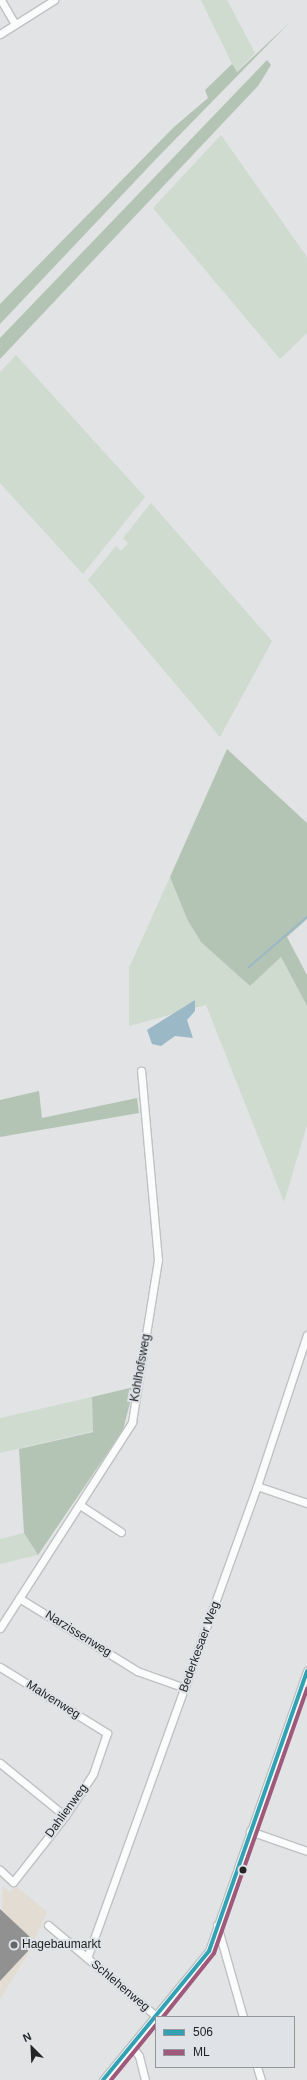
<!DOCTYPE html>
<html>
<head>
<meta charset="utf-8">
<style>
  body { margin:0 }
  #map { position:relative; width:307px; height:2080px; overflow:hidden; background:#e1e3e5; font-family:Helvetica,sans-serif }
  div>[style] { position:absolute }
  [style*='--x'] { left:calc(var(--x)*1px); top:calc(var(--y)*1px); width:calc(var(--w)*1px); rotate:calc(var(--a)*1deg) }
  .commercial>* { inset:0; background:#e2dcd2 }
  .green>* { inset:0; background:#cfdbcf }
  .forest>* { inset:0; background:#b4c4b4 }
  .water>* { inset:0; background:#9bb8c7 }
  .stream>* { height:2px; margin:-1px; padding:0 1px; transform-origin:1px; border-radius:1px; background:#9bb8c7 }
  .building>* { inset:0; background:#919192 }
  .roads { filter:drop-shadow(1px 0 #bfc1c3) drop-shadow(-1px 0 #bfc1c3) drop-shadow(0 1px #bfc1c3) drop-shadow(0 -1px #bfc1c3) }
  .minor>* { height:7px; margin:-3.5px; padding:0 3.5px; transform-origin:3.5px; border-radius:3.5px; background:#fafbfb }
  .bus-1>* { height:4px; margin:-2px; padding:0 2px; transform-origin:2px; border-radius:2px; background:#31a2b4 }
  .bus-2>* { height:4px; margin:-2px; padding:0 2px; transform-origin:2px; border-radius:2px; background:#a0587b }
  .dots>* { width:11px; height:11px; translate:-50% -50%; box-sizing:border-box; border:2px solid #dfe2e7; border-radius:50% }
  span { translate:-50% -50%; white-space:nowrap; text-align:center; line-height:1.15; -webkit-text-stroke:4px #dfe2e7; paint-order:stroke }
  .street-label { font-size:12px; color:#232425 }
  .poi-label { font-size:12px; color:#232425 }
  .left { translate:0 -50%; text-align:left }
  .legend { position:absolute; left:155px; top:2016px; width:140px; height:52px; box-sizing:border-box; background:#dfe2e7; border:1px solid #949699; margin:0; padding:5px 7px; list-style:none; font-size:12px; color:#232425 }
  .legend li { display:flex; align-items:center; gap:8px; height:20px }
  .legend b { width:20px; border:1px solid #949699 }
  .north { position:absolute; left:12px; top:2028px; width:40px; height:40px; -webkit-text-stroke:3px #dfe2e7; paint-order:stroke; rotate:336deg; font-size:11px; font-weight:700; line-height:16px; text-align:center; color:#232425 }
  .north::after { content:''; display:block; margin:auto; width:14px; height:18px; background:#232425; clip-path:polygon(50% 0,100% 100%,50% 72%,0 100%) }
</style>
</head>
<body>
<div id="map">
  <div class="commercial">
    <i style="clip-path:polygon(3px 1886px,10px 1892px,16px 1886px,47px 1912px,29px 1952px,0 1999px)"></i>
  </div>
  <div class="green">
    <i style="clip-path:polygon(201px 0,227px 0,255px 53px,236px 72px)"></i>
    <i style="clip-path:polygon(221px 135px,307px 257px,307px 333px,280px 359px,153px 208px)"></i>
    <i style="clip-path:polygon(16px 355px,145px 497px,83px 574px,0 483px,0 372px)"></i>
    <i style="clip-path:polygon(151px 503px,272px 641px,220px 737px,88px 580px,116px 546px,121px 551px,128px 543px,123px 538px)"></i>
    <i style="clip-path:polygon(170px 877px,187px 919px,249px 986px,281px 957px,307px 1006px,307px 1125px,284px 1202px,206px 1005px,129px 1026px,129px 968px)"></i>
    <i style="clip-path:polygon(92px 1397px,93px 1431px,0 1453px,0 1418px)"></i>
    <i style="clip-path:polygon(24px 1533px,38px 1555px,0 1564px,0 1539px)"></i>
  </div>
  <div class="forest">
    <i style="clip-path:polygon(290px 22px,157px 158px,0 324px,0 304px,174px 127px,208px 98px,205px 90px,232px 64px,237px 72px)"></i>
    <i style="clip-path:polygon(267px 60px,271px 65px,258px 86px,0 359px,0 338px)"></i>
    <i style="clip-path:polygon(227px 749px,307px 823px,307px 919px,287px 937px,307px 975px,307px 1006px,281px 957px,250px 986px,201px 942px,187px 919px,170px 877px)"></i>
    <i style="clip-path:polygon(39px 1091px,42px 1118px,137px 1098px,139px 1113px,0 1137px,0 1100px)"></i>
    <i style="clip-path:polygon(134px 1387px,123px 1430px,38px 1555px,24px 1533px,19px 1449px,93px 1432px,92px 1397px)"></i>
  </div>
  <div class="water">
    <i style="clip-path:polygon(195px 1000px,195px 1011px,187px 1020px,193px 1038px,175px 1036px,161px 1046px,152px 1044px,147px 1030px)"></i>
  </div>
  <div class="stream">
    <i style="--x:249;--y:967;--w:77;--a:-40.8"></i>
  </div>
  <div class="building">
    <i style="clip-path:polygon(0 1909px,31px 1938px,26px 1944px,28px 1951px,0 1981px)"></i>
  </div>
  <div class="roads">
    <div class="minor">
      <i style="--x:1;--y:0;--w:28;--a:60"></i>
      <i style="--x:0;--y:34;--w:64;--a:-32.2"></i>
      <i style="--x:257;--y:1486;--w:53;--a:18.8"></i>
      <i style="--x:80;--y:1505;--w:49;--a:33.4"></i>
      <i style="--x:19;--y:1598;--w:139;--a:31.7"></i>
      <i style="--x:137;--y:1671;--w:51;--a:19.5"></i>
      <i style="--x:0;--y:1628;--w:245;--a:-57.3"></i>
      <i style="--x:132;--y:1422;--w:164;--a:-80.9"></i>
      <i style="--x:158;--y:1260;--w:190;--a:-95.1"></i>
      <i style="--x:0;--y:1667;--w:126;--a:31.7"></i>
      <i style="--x:107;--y:1733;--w:43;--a:108.9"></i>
      <i style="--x:93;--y:1774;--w:50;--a:123.7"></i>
      <i style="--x:65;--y:1816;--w:84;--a:128.2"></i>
      <i style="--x:13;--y:1882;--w:18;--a:-137"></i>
      <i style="--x:0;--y:1763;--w:84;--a:39.2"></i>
      <i style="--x:250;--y:1831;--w:60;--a:19.3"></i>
      <i style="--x:48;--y:1925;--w:141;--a:40.1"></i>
      <i style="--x:217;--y:1925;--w:96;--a:74.2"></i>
      <i style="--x:87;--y:1958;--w:502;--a:-70.19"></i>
      <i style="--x:257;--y:1486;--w:159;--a:-71.7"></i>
      <i style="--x:132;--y:2046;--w:12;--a:55"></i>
      <i style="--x:139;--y:2056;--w:25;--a:76"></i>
      <i style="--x:257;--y:2067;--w:14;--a:73"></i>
      <i style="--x:103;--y:2080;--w:167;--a:-50.6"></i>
      <i style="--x:209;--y:1951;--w:297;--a:-70.7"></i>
    </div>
  </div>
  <div class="bus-1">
    <i style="--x:103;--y:2080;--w:167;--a:-50.6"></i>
    <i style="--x:209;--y:1951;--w:297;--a:-70.7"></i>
  </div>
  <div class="bus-2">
    <i style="--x:163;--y:2017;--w:82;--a:-51.4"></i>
    <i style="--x:214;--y:1953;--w:280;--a:-70.6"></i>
    <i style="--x:111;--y:2080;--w:71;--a:-50.7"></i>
  </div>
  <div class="dots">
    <i style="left:243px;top:1870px;background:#232425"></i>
    <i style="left:14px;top:1945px;background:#666768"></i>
  </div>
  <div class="street-label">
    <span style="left:141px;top:1368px;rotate:-80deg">Kohlhofsweg</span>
    <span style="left:78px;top:1634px;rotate:32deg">Narzissenweg</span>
    <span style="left:200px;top:1647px;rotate:-70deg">Bederkesaer Weg</span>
    <span style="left:53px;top:1700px;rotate:32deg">Malvenweg</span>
    <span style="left:67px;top:1811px;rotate:-54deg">Dahlienweg</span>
    <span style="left:120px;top:1986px;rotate:40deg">Schlehenweg</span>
  </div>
  <div class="poi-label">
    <span class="left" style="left:22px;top:1945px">Hagebaumarkt</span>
  </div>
  <ul class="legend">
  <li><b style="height:5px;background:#31a2b4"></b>506</li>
  <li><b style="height:5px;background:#a0587b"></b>ML</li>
  </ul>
  <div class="north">N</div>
</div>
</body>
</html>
